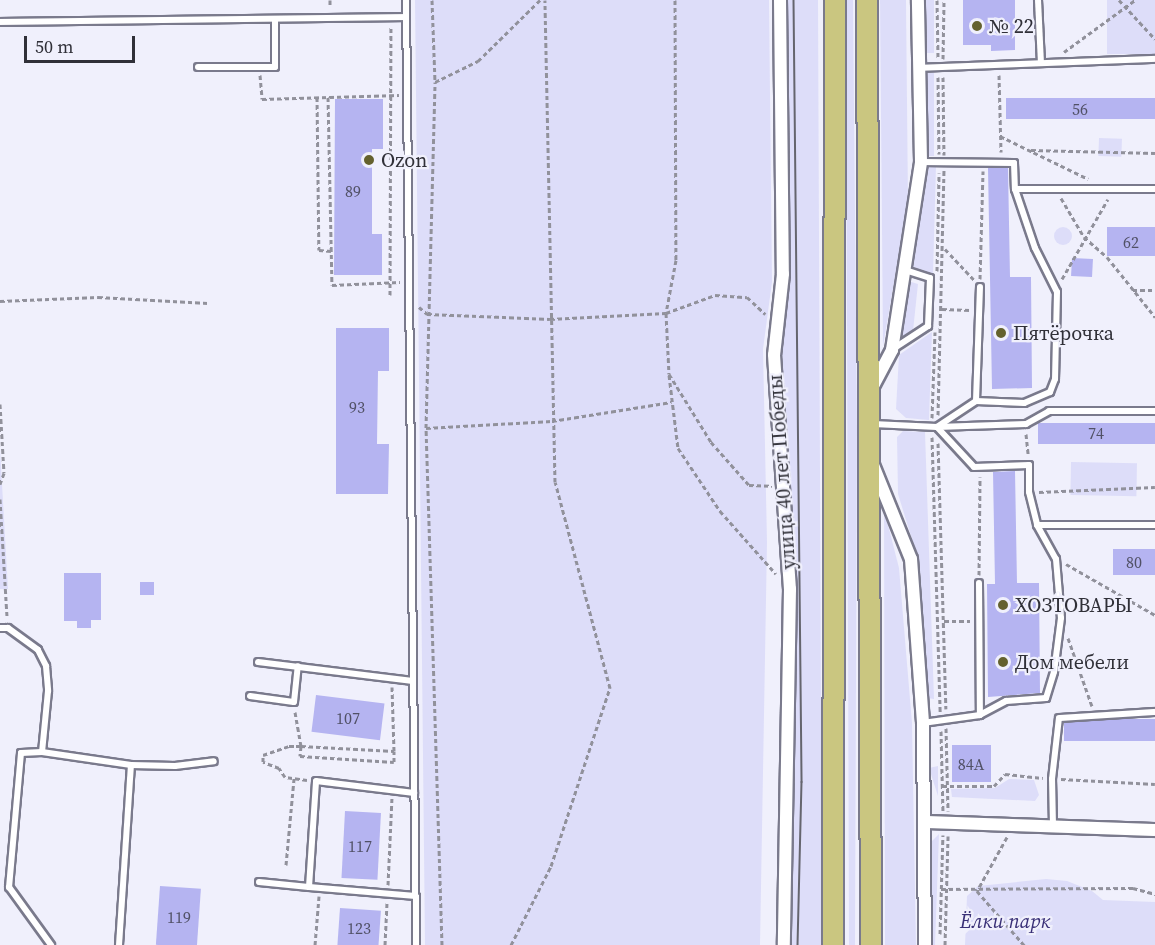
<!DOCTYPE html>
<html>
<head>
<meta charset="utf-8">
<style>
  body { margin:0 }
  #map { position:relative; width:1155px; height:945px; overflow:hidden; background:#f0f0fc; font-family:"Source Serif 4",serif }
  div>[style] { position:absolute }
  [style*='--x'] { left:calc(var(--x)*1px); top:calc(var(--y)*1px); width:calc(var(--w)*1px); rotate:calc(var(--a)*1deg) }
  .green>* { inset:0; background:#ddddf9; transform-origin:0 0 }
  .round { border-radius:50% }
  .building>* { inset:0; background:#b5b4f1; transform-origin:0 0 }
  .path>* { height:3px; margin-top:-1.5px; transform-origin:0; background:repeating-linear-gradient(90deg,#91919b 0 4.5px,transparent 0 7.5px) }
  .roads { filter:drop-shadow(2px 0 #7a7a8c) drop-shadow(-2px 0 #7a7a8c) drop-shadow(0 2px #7a7a8c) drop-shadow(0 -2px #7a7a8c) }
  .service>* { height:6px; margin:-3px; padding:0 3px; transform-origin:3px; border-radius:3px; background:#fff }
  .minor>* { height:12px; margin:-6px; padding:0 6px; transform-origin:6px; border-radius:6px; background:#fff }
  .primary>* { height:20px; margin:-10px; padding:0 10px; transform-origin:10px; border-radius:10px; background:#cac680 }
  .tram>* { height:1.5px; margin:-0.75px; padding:0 0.75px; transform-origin:0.75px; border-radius:0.75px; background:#65656e }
  .dots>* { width:16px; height:16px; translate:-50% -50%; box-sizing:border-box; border:3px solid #f0f0fc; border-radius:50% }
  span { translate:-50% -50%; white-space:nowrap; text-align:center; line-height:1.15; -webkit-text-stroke:4.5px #f0f0fc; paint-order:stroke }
  .number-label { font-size:16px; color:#515166 }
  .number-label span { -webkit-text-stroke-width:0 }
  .poi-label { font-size:20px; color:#303038 }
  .left { translate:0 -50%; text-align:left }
  .street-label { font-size:20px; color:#303038 }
  .park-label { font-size:20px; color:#393077; font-style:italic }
  .scale { position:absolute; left:24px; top:36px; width:111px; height:27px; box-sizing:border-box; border:3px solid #303038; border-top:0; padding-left:8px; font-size:18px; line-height:21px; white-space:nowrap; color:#303038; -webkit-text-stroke:4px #f0f0fc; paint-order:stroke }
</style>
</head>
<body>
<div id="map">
  <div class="green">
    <i style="clip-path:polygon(415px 0,769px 0,772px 282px,763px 349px,767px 542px,760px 945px,425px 945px)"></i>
    <i style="clip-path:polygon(786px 0,818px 0,822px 945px,790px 945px,790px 745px,778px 358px,787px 294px)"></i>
    <i style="clip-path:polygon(846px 0,853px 0,857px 428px,855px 945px,849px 945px)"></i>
    <i style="clip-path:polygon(880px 0,906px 0,908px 202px,883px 346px)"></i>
    <i style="left:923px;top:0;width:11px;height:53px"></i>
    <i style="left:1107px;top:0;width:48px;height:54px"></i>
    <i style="left:924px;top:73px;width:10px;height:83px"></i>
    <i style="left:1099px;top:138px;width:23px;height:18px;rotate:2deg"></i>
    <i style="clip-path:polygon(924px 166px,936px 166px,933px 275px,911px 266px)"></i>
    <i class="round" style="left:1054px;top:227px;width:18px;height:18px"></i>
    <i style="clip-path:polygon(908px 281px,918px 284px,913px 331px,900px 339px)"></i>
    <i style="clip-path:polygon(932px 332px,929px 420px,906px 418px,896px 409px,899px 355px)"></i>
    <i style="clip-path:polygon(903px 431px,925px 432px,934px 699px,927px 698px,919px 562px,898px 494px,897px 437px)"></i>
    <i style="clip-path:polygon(0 449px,8px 589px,0 589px)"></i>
    <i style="left:1071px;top:462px;width:66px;height:33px;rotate:1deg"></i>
    <i style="clip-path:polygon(884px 509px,899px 568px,912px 723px,916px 945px,885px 945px)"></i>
    <i style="clip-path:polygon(938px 766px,938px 796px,929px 768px)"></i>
    <i style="clip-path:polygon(1009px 779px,1034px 780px,1039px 795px,1035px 801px,952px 797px,951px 789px,995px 788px)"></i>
    <i style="clip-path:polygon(939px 834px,935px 945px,929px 945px,931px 842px)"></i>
    <i style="clip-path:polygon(1046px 879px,1067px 881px,1092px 891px,1103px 900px,1155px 902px,1155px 945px,965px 945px,967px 896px,978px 886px)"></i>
  </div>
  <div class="building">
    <i style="clip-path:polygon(963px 0,1015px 0,1015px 50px,991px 51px,991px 45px,963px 45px)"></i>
    <i style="left:1006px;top:98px;width:149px;height:21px"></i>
    <i style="clip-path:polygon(335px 99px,383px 99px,383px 149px,372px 149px,372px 234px,382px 234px,382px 275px,334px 275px)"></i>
    <i style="clip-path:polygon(988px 168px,1008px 168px,1010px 277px,1031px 277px,1032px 388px,992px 389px)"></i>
    <i style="left:1107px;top:227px;width:48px;height:29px"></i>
    <i style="left:1072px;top:258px;width:21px;height:18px;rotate:3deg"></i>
    <i style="clip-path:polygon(336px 328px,389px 328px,389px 371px,378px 371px,377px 444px,389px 444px,388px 494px,336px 494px)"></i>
    <i style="left:1038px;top:423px;width:117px;height:21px"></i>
    <i style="clip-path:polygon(1015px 471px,1017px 583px,1039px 583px,1040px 693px,988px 697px,987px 584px,995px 584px,993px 472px)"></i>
    <i style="left:1113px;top:549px;width:42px;height:26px"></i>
    <i style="clip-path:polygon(64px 573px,101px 573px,101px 620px,91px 620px,91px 628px,77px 628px,77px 621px,64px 621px)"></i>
    <i style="left:140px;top:582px;width:14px;height:13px"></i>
    <i style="left:316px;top:695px;width:69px;height:37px;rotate:7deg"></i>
    <i style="left:1155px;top:719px;width:22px;height:91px;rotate:90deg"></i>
    <i style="left:991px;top:745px;width:37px;height:39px;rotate:90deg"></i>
    <i style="left:345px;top:811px;width:36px;height:67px;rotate:3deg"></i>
    <i style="left:160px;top:886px;width:41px;height:59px;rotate:4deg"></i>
    <i style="left:340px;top:908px;width:41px;height:37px;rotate:4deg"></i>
  </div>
  <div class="path">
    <i style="--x:330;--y:0;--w:7;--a:90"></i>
    <i style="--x:432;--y:0;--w:82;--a:87.9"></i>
    <i style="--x:675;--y:0;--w:260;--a:89.8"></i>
    <i style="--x:676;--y:260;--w:54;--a:100.7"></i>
    <i style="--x:666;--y:313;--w:61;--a:87.2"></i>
    <i style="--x:669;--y:374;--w:80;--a:58.3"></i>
    <i style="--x:711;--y:442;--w:57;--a:48.5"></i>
    <i style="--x:749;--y:485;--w:23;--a:2"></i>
    <i style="--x:937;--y:0;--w:58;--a:89"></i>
    <i style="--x:1119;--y:0;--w:53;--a:47.3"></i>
    <i style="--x:1064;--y:52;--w:88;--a:-36.2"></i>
    <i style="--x:943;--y:59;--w:59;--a:-89"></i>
    <i style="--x:260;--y:75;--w:24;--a:85"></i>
    <i style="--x:262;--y:99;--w:137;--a:-1.7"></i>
    <i style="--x:999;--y:75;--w:77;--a:88.5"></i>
    <i style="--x:938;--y:77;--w:77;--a:89.3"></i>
    <i style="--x:943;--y:77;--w:78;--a:89.3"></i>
    <i style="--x:317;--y:97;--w:153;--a:89.3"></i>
    <i style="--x:319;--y:250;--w:12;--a:5"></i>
    <i style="--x:328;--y:97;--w:188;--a:88.8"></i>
    <i style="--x:332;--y:285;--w:68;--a:-2.5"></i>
    <i style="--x:1000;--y:136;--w:98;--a:26"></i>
    <i style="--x:1031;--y:150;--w:124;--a:1.4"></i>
    <i style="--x:1061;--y:198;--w:45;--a:59.5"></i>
    <i style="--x:1084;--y:237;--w:30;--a:41"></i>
    <i style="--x:1107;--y:257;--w:77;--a:51.3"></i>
    <i style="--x:945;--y:249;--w:44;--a:46.8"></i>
    <i style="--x:937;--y:271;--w:98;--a:-88.8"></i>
    <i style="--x:980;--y:279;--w:108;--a:-88.4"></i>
    <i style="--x:1062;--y:279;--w:92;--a:-60.1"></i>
    <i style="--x:1133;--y:290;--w:22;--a:0"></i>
    <i style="--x:390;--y:295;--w:269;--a:-89.8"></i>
    <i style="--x:0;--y:301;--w:98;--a:-2.3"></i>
    <i style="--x:98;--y:297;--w:110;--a:3.1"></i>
    <i style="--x:419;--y:307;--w:11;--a:41"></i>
    <i style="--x:427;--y:314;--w:123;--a:2.3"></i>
    <i style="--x:550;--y:319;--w:116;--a:-3"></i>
    <i style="--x:666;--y:313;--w:52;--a:-20.2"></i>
    <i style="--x:715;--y:295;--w:32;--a:4"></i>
    <i style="--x:747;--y:297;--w:25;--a:43"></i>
    <i style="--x:942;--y:309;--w:28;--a:2"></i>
    <i style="--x:669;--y:375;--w:74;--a:83"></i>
    <i style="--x:678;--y:448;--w:76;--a:56.3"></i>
    <i style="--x:720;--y:511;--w:84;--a:48.4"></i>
    <i style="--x:0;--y:404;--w:69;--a:86.7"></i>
    <i style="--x:4;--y:473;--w:12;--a:110"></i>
    <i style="--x:938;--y:415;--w:245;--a:-88.6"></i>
    <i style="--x:932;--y:418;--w:86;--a:-88"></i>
    <i style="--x:426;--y:428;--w:126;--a:-3.2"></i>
    <i style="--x:552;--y:421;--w:121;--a:-9"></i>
    <i style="--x:1026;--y:434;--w:20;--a:84"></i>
    <i style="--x:932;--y:437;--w:275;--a:88.3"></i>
    <i style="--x:938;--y:443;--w:266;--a:88.3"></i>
    <i style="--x:1039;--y:492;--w:116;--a:-2.5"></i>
    <i style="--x:0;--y:499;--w:118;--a:86.6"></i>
    <i style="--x:1066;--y:564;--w:103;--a:29.8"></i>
    <i style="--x:979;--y:575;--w:98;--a:-89.4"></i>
    <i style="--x:944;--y:621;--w:26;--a:0"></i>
    <i style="--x:1068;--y:638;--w:72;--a:70.6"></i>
    <i style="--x:295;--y:712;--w:35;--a:80"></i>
    <i style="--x:301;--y:746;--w:93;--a:3.1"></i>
    <i style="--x:394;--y:751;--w:64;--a:-91.8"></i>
    <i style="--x:946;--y:728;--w:83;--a:88.6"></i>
    <i style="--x:941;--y:731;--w:80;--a:88.6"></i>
    <i style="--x:1061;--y:779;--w:94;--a:3"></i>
    <i style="--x:307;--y:780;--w:22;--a:-172"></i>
    <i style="--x:285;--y:777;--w:11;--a:-124"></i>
    <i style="--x:279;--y:768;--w:17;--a:-159"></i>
    <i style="--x:263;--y:762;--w:7;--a:-90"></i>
    <i style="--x:263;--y:755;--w:28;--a:-19"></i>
    <i style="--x:289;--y:746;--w:12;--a:0"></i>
    <i style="--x:301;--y:746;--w:10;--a:96"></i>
    <i style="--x:300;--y:756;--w:94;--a:3.7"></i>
    <i style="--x:394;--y:762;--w:11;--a:-90"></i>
    <i style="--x:942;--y:786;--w:52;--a:0"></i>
    <i style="--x:994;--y:786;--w:16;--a:-47"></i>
    <i style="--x:1005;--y:774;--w:38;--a:6"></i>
    <i style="--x:1007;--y:837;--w:62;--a:119.1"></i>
    <i style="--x:977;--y:891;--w:72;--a:49"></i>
    <i style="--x:286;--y:865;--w:87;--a:-84.7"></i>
    <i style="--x:388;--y:885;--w:87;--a:-87.4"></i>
    <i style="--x:941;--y:889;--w:192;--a:-0.3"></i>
    <i style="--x:1133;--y:888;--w:23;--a:15"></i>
    <i style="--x:940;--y:934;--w:99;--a:-88.3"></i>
    <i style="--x:315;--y:945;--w:49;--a:-85.3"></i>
    <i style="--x:385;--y:945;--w:42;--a:-87.3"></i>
    <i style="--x:442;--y:945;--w:517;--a:-91.77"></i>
    <i style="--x:426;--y:428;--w:346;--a:-88.5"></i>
    <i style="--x:435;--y:82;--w:48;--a:-26"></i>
    <i style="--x:478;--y:61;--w:87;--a:-44.5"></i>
    <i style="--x:511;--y:945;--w:89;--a:-63.1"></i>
    <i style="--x:551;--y:866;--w:188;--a:-71.7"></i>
    <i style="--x:610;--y:688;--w:213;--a:-104.9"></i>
    <i style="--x:555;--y:482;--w:482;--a:-91.2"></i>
    <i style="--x:945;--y:945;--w:109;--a:-88.4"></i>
  </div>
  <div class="roads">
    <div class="service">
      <i style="--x:406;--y:0;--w:945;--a:89.39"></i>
      <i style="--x:1038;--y:0;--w:63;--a:87.3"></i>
      <i style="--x:0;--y:22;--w:406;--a:-0.7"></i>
      <i style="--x:198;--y:67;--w:77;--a:0"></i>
      <i style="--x:275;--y:67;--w:48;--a:-90"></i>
      <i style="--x:919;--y:68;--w:236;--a:-2.2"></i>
      <i style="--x:921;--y:162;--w:93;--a:0.6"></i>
      <i style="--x:1014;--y:163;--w:26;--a:88"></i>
      <i style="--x:1015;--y:189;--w:62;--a:71.3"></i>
      <i style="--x:1035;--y:248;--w:49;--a:63.4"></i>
      <i style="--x:1057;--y:292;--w:87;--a:91.3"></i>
      <i style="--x:1055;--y:379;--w:14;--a:111"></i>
      <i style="--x:1050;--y:392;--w:28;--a:157"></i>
      <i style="--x:1024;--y:403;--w:48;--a:-177.6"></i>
      <i style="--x:976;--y:401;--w:47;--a:146.3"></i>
      <i style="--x:937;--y:427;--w:54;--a:47.2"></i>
      <i style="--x:974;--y:467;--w:55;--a:-2.1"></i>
      <i style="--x:1029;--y:465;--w:27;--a:90"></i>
      <i style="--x:1029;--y:492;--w:34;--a:76"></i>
      <i style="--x:1037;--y:525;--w:39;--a:61"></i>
      <i style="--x:1056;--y:559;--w:59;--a:85.2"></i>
      <i style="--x:1061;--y:618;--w:54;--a:97.4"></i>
      <i style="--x:1054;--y:672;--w:27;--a:107"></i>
      <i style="--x:1046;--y:698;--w:40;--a:175.7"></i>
      <i style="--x:1006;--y:701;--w:30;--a:152"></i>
      <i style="--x:980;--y:715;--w:58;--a:172"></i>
      <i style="--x:1015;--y:189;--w:140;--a:0"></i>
      <i style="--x:893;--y:349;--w:42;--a:-33.3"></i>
      <i style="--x:928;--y:326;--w:48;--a:-87.6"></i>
      <i style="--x:930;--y:278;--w:25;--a:-162"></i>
      <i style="--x:976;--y:401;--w:114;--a:-88"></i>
      <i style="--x:873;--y:424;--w:64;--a:2.7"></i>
      <i style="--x:937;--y:427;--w:89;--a:-1.9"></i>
      <i style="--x:1026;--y:424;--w:26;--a:-29"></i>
      <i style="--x:1049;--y:411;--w:106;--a:0"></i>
      <i style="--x:1037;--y:525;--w:118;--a:0"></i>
      <i style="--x:979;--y:583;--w:132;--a:89.6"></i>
      <i style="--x:0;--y:628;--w:8;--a:0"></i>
      <i style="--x:8;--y:628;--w:37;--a:36"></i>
      <i style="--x:38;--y:650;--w:18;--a:63"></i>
      <i style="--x:46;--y:666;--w:25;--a:85"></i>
      <i style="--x:48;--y:691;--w:61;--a:95.6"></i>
      <i style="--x:42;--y:752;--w:90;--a:8.3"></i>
      <i style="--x:131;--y:765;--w:44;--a:1.3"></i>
      <i style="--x:175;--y:766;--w:39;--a:-7"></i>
      <i style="--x:258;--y:662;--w:156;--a:7"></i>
      <i style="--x:250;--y:696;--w:44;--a:7.8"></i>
      <i style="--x:294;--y:702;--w:36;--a:-84"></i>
      <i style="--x:42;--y:752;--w:21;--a:177"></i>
      <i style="--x:21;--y:753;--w:135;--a:95.1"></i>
      <i style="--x:9;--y:887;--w:72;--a:54.1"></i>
      <i style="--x:1053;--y:826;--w:47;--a:-91.2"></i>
      <i style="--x:1052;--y:779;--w:61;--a:-83.5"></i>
      <i style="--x:1059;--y:718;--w:96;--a:-3.6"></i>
      <i style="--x:259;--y:882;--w:50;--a:5.7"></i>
      <i style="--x:309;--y:887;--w:106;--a:-86.2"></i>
      <i style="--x:316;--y:781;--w:99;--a:7"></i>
      <i style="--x:309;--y:887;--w:107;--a:4.8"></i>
      <i style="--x:119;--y:945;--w:180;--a:-86.2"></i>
    </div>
    <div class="minor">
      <i style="--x:780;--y:0;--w:274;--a:89.4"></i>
      <i style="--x:783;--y:274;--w:81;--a:96.3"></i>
      <i style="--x:774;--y:355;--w:235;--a:86.1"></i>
      <i style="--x:790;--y:589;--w:356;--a:91"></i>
      <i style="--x:872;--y:388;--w:43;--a:-62.2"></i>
      <i style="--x:892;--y:350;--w:190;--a:-81.2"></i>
      <i style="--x:921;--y:162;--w:162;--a:-91.1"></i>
      <i style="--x:873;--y:465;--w:101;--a:68"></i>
      <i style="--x:911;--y:559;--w:164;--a:85.8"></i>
      <i style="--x:923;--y:723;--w:222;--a:89.5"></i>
      <i style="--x:926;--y:822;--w:229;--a:2"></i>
    </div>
    <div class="primary">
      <i style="--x:867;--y:0;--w:945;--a:89.76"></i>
      <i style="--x:833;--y:945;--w:945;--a:-89.88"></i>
    </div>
  </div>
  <div class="tram">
    <i style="--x:794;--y:0;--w:782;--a:89.41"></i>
    <i style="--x:802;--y:782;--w:163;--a:91.4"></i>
  </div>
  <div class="dots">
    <i style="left:977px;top:26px;background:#64612e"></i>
    <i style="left:369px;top:160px;background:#64612e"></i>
    <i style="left:1001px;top:333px;background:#64612e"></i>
    <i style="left:1003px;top:605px;background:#64612e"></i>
    <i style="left:1003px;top:662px;background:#64612e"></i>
  </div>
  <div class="number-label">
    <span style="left:1080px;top:109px">56</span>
    <span style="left:353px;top:191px">89</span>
    <span style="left:1131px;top:242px">62</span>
    <span style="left:357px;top:407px">93</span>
    <span style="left:1096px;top:433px">74</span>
    <span style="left:1134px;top:562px">80</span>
    <span style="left:348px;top:718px">107</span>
    <span style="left:971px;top:764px">84А</span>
    <span style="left:360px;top:846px">117</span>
    <span style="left:179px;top:917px">119</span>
    <span style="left:359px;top:928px">123</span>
  </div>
  <div class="poi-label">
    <span class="left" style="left:989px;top:26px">№ 22</span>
    <span class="left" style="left:381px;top:160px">Ozon</span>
    <span class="left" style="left:1013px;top:333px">Пятёрочка</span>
    <span class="left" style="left:1015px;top:605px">ХОЗТОВАРЫ</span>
    <span class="left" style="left:1015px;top:662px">Дом мебели</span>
  </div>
  <div class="street-label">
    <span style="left:782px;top:472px;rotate:-94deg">улица 40 лет Победы</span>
  </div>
  <div class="park-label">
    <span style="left:1005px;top:921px">Ёлки парк</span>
  </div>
  <div class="scale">50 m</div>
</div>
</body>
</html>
